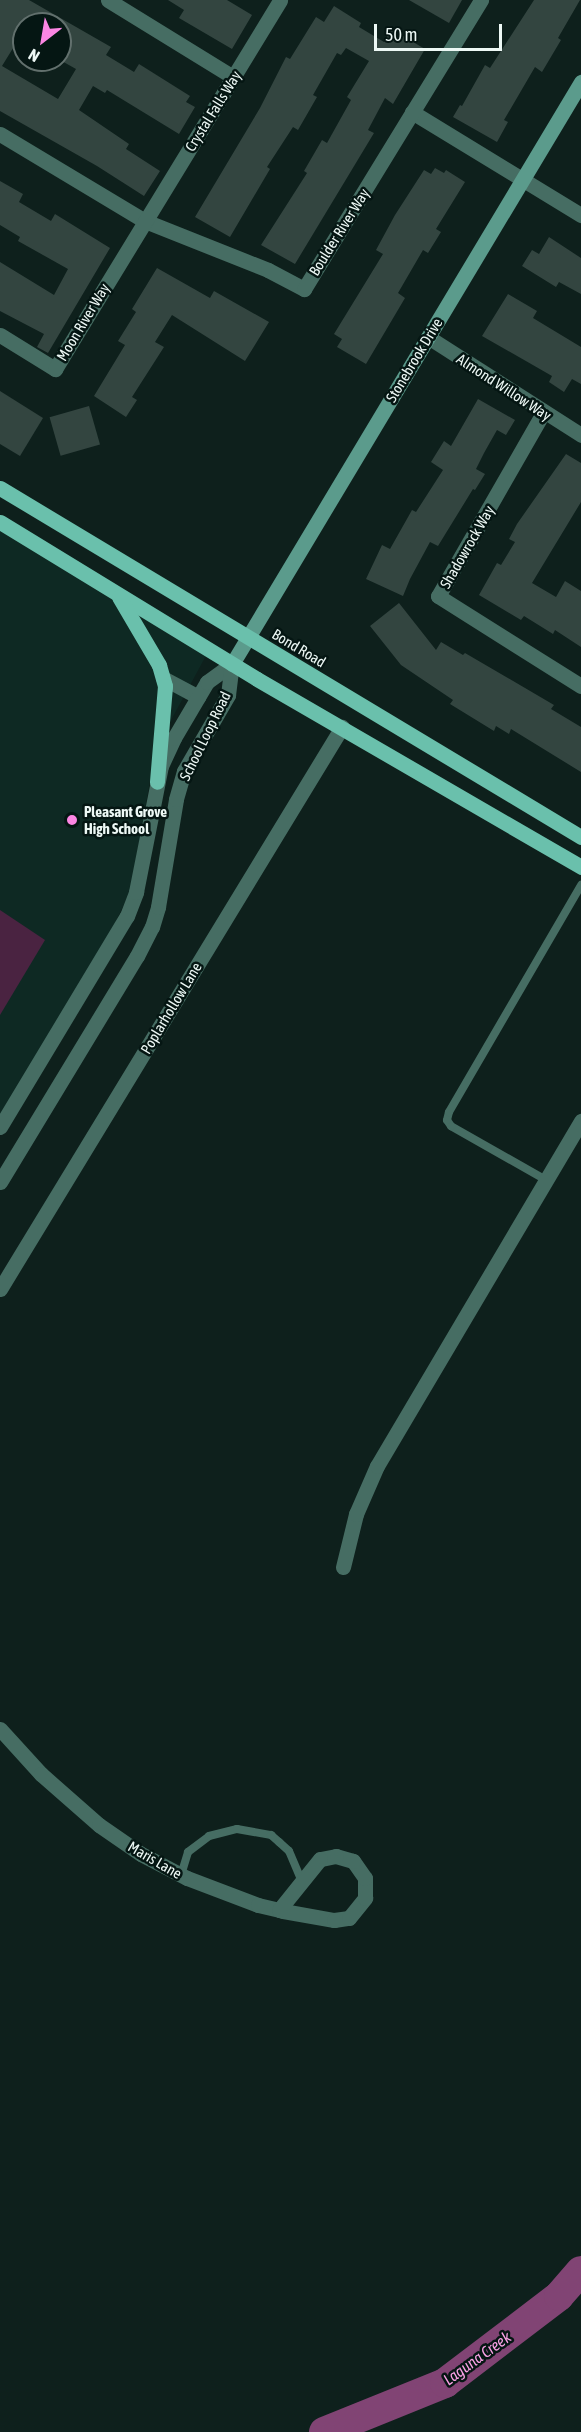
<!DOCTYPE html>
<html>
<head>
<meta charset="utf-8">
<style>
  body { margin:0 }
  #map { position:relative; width:581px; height:2432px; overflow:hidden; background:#0e201c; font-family:"Asap Condensed",sans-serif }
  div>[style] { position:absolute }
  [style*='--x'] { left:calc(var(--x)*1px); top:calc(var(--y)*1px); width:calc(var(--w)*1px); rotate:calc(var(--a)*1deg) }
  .built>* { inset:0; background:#0e2923 }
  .green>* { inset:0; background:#4a2341 }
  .river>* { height:30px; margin:-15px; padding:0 15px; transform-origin:15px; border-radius:15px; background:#814474 }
  .building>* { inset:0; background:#334540; transform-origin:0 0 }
  .lane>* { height:8px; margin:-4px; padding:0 4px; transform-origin:4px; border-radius:4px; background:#466d63 }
  .street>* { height:15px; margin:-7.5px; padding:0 7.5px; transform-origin:7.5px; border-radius:7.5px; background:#466d63 }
  .secondary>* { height:15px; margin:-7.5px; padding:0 7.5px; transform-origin:7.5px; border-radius:7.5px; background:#5b9b8c }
  .primary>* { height:15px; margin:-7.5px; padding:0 7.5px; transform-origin:7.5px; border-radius:7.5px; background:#6ac0ac }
  .dots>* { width:16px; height:16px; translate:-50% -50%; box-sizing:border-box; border:3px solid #051613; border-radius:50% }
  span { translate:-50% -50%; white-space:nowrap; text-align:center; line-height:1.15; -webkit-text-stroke:5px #051613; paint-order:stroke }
  .street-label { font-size:15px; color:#edf8f5 }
  .poi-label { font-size:15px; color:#edf8f5; font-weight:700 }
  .left { translate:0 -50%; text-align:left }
  .water-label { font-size:16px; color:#faa1e5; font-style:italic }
  .north { position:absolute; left:12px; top:12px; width:60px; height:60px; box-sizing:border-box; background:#051613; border:2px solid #62706d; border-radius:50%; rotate:211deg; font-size:16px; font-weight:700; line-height:24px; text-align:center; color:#edf8f5 }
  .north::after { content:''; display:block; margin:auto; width:21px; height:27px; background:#fc86e3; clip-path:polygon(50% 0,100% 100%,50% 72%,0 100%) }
  .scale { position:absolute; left:374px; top:24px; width:128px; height:27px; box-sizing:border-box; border:3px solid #edf8f5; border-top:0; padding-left:8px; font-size:18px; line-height:21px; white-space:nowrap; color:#edf8f5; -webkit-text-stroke:4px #051613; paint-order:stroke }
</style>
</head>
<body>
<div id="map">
  <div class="built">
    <i style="clip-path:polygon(0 529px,208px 652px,156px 748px,130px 892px,98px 959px,0 1119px)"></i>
  </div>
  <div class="green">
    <i style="clip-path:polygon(0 910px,45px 940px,0 1015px)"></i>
  </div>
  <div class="river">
    <i style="--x:324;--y:2432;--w:131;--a:-22"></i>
    <i style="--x:445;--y:2383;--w:143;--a:-37.3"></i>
    <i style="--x:559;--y:2296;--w:33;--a:-49"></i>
  </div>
  <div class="building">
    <i style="clip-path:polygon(evenodd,0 0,29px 0,111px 47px,106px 55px,134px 72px,139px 64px,190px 96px,186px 102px,195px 107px,179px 134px,107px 90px,105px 93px,93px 86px,79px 110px,129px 144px,126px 149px,160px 171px,144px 196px,97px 166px,0 111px,0 0,24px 24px,60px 24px,60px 60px,76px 69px,58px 99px,2px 66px,18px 40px,24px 43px,24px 24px)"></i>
    <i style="clip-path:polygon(168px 0,227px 0,252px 15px,232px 49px,179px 18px,184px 10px)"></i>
    <i style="clip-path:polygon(409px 0,462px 0,449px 23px)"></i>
    <i style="clip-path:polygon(534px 0,580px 0,558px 38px,561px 40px,542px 72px,535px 67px,504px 120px,508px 122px,497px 142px,453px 117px,460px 105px,462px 106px,485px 65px,490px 68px)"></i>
    <i style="clip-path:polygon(334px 6px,361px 23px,359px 27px,384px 42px,391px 29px,425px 49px,393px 104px,385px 98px,368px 130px,374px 133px,295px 264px,261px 245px,307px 173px,304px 171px,322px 140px,327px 143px,351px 100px,347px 97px,369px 61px,346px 48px,341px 55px,337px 53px,313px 95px,317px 97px,298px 130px,293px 127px,267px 167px,270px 169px,230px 237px,195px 217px,260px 108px,286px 57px,290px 59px,316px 17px,324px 22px)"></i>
    <i style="clip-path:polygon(435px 168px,444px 173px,446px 170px,465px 182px,436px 229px,441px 232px,428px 253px,423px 250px,398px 293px,405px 298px,366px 364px,337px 347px,342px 339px,334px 334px,383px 254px,376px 250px,395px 215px,424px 170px,431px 174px)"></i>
    <i style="clip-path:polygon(0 181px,23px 194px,19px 202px,51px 221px,55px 214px,110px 248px,48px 353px,37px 347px,44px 334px,0 311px,0 262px,54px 295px,68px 269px,18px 241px,20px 237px,0 225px)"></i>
    <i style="clip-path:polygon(549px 237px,581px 258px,581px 294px,559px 282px,556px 287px,522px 266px,532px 250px,539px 254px)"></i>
    <i style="clip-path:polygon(157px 268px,210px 298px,214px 291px,269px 322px,245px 361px,172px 315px,155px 342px,164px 347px,132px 397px,137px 400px,126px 417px,94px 396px,125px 345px,118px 341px,136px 312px,132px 309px)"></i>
    <i style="clip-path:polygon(508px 294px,537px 311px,533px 318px,581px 347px,581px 384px,572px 379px,564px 392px,549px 382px,552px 376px,482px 336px)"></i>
    <i style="clip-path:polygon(0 391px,43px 418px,20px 456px,0 444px)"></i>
    <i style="clip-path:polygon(478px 399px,515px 420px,506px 435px,497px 430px,484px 453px,476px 469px,485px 474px,475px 490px,473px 489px,438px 546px,430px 542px,410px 579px,403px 596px,366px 579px,382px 545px,390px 549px,412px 510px,416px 512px,443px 470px,431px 462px,444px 441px,451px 446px)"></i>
    <i style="left:89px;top:406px;width:40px;height:41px;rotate:74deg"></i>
    <i style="clip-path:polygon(566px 454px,581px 463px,581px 502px,532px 583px,556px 597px,565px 581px,581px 591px,581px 647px,555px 630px,553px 634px,524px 616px,521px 620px,479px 595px,497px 563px,501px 565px,515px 542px,509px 539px,517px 524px)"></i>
    <i style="clip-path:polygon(399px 603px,436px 650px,441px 642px,463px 655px,465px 653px,554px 705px,551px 709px,581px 727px,581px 772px,511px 729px,509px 734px,496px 726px,494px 731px,450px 704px,453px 700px,401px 665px,370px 626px)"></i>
  </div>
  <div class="lane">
    <i style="--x:546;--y:1180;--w:109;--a:-150.4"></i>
    <i style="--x:451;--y:1126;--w:7;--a:-124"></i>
    <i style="--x:447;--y:1120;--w:8;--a:-76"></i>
    <i style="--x:449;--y:1112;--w:263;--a:-59.8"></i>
    <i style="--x:181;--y:1875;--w:24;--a:-73"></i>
    <i style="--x:188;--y:1852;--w:26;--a:-37"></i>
    <i style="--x:209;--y:1836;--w:29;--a:-14"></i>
    <i style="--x:237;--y:1829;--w:35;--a:10"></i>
    <i style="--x:271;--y:1835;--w:11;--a:41"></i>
    <i style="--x:279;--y:1842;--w:13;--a:42"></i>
    <i style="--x:289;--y:1851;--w:33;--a:67"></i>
  </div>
  <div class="street">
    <i style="--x:108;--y:0;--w:147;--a:31.6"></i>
    <i style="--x:412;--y:112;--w:198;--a:31.4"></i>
    <i style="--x:0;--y:134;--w:169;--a:31"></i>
    <i style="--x:145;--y:221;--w:132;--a:21.7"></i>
    <i style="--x:268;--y:270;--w:41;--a:27.8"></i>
    <i style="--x:304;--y:289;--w:339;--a:-58.5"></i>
    <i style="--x:0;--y:335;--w:65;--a:31.7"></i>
    <i style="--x:55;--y:369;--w:432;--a:-58.6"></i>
    <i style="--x:428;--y:337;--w:182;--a:32.6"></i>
    <i style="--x:543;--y:413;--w:211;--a:119.8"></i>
    <i style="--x:438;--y:596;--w:169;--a:32.2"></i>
    <i style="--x:163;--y:678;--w:40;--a:28"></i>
    <i style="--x:0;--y:1127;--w:246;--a:-59"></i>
    <i style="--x:127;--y:916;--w:26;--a:-69"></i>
    <i style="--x:136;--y:892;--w:128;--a:-78.8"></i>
    <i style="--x:161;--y:766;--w:31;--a:-65"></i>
    <i style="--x:174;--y:738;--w:65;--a:-59.5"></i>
    <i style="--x:207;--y:682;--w:31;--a:-36"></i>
    <i style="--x:0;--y:1182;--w:264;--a:-58.8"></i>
    <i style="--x:137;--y:956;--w:33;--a:-63"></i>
    <i style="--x:152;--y:927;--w:21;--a:-73"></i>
    <i style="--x:158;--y:907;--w:109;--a:-80.5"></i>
    <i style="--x:176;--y:799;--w:29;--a:-74"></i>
    <i style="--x:184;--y:771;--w:88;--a:-59.9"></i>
    <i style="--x:228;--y:695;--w:31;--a:-83"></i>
    <i style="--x:0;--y:1289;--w:658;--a:-58.68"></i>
    <i style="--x:343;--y:1567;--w:55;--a:-76.2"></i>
    <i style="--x:356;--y:1514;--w:52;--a:-66.4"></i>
    <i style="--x:377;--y:1466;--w:401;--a:-59.4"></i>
    <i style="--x:0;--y:1729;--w:61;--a:47.7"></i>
    <i style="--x:41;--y:1774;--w:77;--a:41.3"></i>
    <i style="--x:99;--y:1825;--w:51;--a:34.6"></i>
    <i style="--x:141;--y:1854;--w:52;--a:27.6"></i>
    <i style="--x:187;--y:1878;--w:76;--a:20.8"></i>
    <i style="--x:258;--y:1905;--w:22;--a:13"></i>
    <i style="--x:279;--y:1910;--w:4;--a:14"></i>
    <i style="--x:283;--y:1911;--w:52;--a:10"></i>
    <i style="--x:334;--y:1920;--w:15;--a:-8"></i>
    <i style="--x:349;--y:1918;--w:26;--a:-51"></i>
    <i style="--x:365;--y:1898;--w:20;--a:-90"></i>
    <i style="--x:365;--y:1878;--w:21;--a:-125"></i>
    <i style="--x:353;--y:1861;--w:18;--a:-164"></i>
    <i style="--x:336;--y:1856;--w:16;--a:169"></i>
    <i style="--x:320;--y:1859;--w:65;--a:128.8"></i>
  </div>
  <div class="secondary">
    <i style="--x:232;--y:664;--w:679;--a:-59.05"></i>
  </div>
  <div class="primary">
    <i style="--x:0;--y:488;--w:678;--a:30.99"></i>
    <i style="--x:0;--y:522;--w:301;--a:31.4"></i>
    <i style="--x:257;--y:679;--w:375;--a:30.1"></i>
    <i style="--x:119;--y:597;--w:79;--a:59.5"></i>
    <i style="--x:159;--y:665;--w:22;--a:74"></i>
    <i style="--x:165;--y:686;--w:96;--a:94.8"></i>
  </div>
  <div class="dots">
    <i style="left:72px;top:820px;background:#fc86e3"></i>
  </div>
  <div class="street-label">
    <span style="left:213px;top:111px;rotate:-58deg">Crystal Falls Way</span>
    <span style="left:339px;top:232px;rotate:-58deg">Boulder River Way</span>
    <span style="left:83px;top:322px;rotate:-59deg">Moon River Way</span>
    <span style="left:414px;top:360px;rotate:-59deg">Stonebrook Drive</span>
    <span style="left:504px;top:387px;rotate:33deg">Almond Willow Way</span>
    <span style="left:467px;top:547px;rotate:-60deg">Shadowrock Way</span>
    <span style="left:299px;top:648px;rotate:31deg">Bond Road</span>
    <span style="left:205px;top:736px;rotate:-64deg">School Loop Road</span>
    <span style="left:171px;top:1008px;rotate:-59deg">Poplarhollow Lane</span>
    <span style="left:155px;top:1860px;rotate:30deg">Maris Lane</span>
  </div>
  <div class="poi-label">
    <span class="left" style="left:84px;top:820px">Pleasant Grove<br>High School</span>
  </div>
  <div class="water-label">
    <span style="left:477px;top:2358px;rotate:-36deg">Laguna Creek</span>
  </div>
  <div class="north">N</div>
  <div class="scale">50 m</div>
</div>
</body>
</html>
